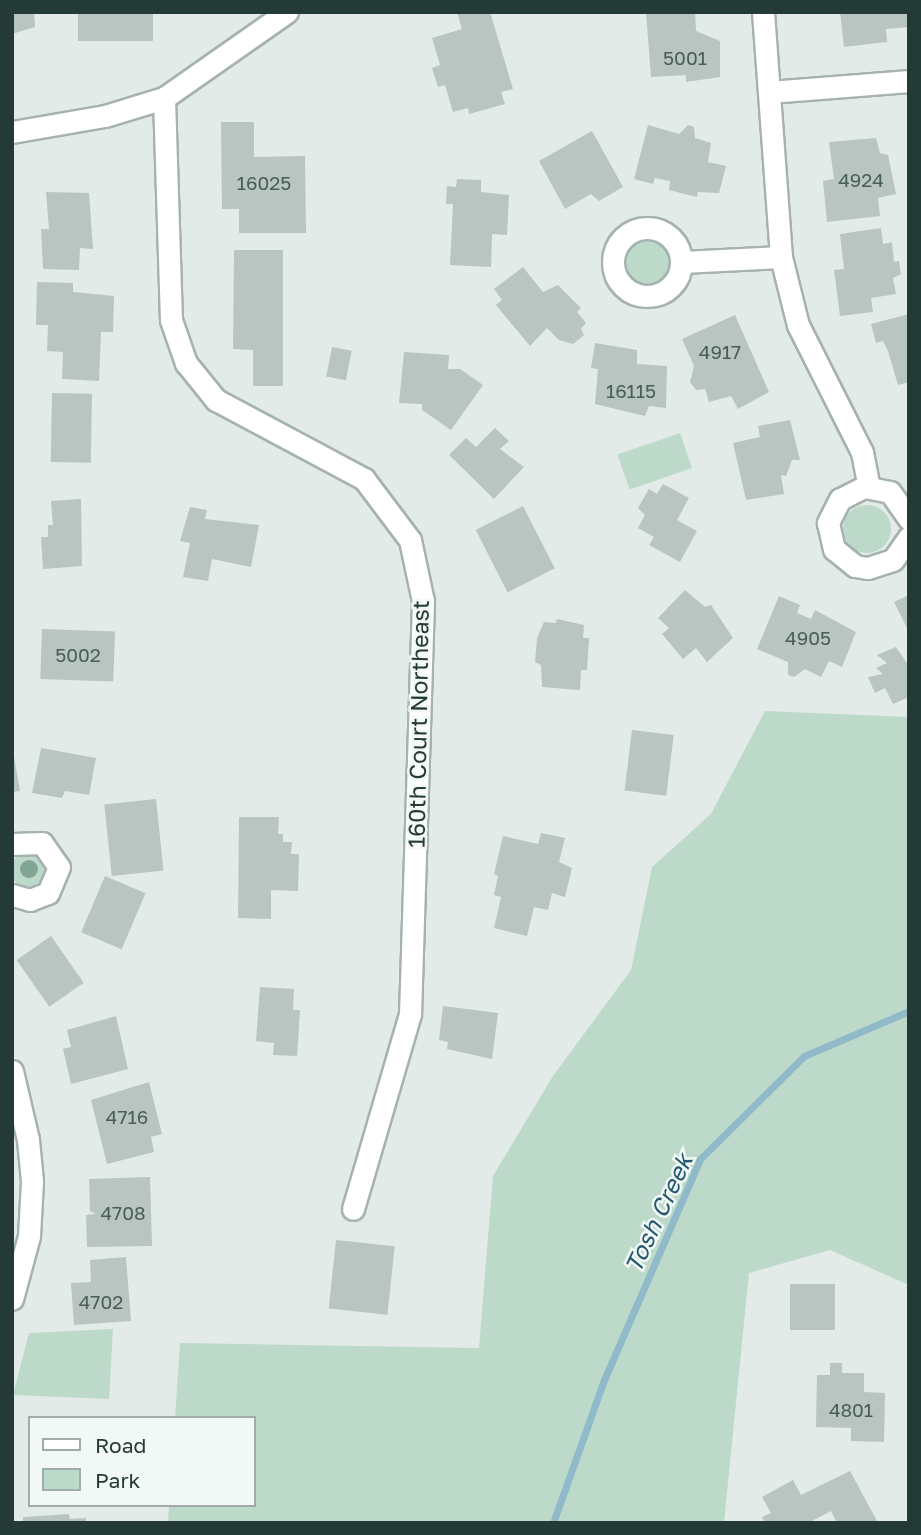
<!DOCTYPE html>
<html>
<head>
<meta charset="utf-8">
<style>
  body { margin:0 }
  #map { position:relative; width:921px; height:1535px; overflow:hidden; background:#e2ebe8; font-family:"Golos Text",sans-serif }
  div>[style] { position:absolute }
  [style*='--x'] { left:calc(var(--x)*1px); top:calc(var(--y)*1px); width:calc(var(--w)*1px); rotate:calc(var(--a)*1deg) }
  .green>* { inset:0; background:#bdd9c9; transform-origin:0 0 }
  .round { border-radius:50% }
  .stream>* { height:7px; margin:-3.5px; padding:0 3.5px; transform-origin:3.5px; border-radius:3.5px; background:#90b9ca }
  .building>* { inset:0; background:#b8c5c1; transform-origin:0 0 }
  .roads { filter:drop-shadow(2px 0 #a5b2af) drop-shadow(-2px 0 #a5b2af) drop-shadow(0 2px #a5b2af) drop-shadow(0 -2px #a5b2af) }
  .street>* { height:21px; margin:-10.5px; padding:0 10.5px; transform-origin:10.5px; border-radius:10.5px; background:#fff }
  .street>.ring { margin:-10.5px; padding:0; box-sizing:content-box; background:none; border:21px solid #fff; border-radius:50% }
  .secondary>* { height:21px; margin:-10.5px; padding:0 10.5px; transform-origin:10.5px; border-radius:10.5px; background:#fff }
  .trees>* { width:18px; height:18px; margin:-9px; border-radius:50%; background:#82a595 }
  span { translate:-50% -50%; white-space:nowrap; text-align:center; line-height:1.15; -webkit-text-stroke:5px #f2f8f6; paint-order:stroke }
  .number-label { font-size:19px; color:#495d5a }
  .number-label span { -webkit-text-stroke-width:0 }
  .street-label { font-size:23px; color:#243a37 }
  .water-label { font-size:24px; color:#25596f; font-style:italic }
  .frame { position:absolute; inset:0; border:14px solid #243a37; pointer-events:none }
  .legend { position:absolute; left:28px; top:1416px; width:228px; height:91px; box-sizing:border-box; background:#f2f8f6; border:2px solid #a0acaa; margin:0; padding:9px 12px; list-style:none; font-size:21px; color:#243a37 }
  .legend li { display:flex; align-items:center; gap:14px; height:35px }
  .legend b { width:35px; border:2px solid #a0acaa }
</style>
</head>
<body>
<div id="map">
  <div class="green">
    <i class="round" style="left:625px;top:240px;width:44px;height:44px"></i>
    <i style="left:680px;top:433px;width:37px;height:66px;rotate:71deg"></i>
    <i class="round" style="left:843px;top:505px;width:48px;height:48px"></i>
    <i style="clip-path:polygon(765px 711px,909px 717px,909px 1285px,830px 1250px,749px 1273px,724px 1523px,168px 1523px,169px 1505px,254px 1505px,254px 1418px,175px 1418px,180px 1343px,479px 1348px,493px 1176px,553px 1076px,631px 970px,652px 867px,711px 814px)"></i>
    <i class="round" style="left:11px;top:852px;width:36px;height:36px"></i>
    <i style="clip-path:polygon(113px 1329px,109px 1399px,13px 1395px,29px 1333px)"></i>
  </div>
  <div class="stream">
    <i style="--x:553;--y:1523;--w:152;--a:-70.4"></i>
    <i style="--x:604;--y:1380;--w:241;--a:-66.5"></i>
    <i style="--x:700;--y:1159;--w:146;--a:-44.7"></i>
    <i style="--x:804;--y:1056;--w:114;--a:-23.2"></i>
  </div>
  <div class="building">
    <i style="clip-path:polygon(12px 12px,34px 12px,35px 27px,12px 34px)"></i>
    <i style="left:78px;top:12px;width:75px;height:29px"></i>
    <i style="clip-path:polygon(457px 12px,490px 12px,513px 89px,501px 92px,505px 104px,469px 114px,468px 108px,453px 112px,445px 85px,438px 87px,432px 68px,440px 65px,432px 38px,462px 29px)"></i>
    <i style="clip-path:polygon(646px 12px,695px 12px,696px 31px,720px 41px,720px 77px,686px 82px,686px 75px,651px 77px)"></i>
    <i style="clip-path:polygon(840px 12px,909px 12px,909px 27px,886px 29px,887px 42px,844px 47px)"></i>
    <i style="clip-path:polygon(221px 122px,254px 122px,254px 157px,305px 156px,306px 233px,239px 233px,239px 209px,222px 209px)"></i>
    <i style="clip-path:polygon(648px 125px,679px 134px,688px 125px,694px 127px,695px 138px,711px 143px,708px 162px,726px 166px,719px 193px,698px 192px,697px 197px,669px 190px,670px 181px,655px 178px,653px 184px,634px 179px)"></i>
    <i style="clip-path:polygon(592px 131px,623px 187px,599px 201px,591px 194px,565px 209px,539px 161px)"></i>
    <i style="clip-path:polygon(876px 138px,880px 153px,888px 155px,896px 194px,878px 198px,880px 216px,827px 222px,823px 181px,834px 179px,829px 142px)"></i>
    <i style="clip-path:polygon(457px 179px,481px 180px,481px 192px,509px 195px,507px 235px,492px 234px,491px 267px,450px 265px,453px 204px,446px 204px,447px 186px,456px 187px)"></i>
    <i style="clip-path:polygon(46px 192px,89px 193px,93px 249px,80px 248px,79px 270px,43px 269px,41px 229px,49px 229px)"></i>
    <i style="clip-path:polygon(881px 228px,883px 244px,892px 242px,894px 262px,899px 261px,901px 274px,893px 278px,896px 294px,871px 298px,873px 312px,840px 316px,834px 270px,844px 269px,840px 234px)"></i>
    <i style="clip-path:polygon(234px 250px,283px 250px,283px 386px,253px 386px,253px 350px,233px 349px)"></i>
    <i style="clip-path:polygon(523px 267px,543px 292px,558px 285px,581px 308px,577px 312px,586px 323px,581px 329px,584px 335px,573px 344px,559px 340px,547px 328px,530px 346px,496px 305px,502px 300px,494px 289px)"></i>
    <i style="clip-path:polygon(37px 282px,73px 283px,73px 292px,114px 296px,113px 332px,101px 332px,99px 381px,62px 379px,63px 352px,47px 351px,48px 325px,36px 325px)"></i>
    <i style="clip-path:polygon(909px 314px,909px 382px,898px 385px,888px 351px,883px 341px,876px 343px,871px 324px)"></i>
    <i style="clip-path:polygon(735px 315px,769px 392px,738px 409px,731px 396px,709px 402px,705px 389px,696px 390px,690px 382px,694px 366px,682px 339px)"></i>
    <i style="clip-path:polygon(595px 343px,637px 350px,637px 364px,667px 366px,666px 408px,649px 406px,645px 416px,595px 404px,598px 369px,591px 368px)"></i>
    <i style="left:332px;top:347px;width:20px;height:30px;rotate:11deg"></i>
    <i style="clip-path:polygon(404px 352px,449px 355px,448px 369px,460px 369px,483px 385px,451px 430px,422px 410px,422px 404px,399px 403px)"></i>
    <i style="left:52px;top:393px;width:40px;height:69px;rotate:1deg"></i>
    <i style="clip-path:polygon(790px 420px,800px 460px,792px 460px,786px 476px,781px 475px,784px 494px,746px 500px,733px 443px,760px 437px,758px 426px)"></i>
    <i style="clip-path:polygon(495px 428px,509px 441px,500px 449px,524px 467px,494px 499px,449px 455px,466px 438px,476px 447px)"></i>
    <i style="clip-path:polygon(663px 484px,689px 498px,677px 520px,697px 531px,680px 562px,649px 545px,654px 537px,638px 528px,645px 515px,638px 508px,649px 489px,657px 494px)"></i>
    <i style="clip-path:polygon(81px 499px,82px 566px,43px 569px,41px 537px,48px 537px,48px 525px,53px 525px,51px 501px)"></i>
    <i style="left:523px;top:506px;width:70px;height:53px;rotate:63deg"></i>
    <i style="clip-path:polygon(190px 507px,207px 510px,205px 519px,259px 525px,251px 567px,212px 559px,208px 581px,183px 577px,190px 543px,180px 541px)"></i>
    <i style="clip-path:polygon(685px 590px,705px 607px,711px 605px,733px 638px,707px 662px,696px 648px,683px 659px,662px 634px,669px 628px,658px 618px)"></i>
    <i style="clip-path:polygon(909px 595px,909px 632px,894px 602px)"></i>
    <i style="clip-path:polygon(779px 596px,800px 605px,797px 613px,811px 619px,815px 610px,856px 632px,842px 667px,829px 661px,821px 677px,805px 669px,794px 677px,788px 675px,788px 662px,757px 649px)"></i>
    <i style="clip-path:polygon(557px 619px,584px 625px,583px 638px,589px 638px,587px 670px,581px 670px,580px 690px,542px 687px,541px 665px,535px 662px,537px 638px,544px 622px,556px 623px)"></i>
    <i style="left:42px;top:629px;width:73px;height:50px;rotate:2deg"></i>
    <i style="clip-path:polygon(896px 647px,909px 666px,909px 697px,893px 704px,885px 688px,875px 693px,868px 677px,883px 674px,876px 668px,887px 663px,877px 655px)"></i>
    <i style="left:632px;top:730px;width:42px;height:61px;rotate:7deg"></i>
    <i style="clip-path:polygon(12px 745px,20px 791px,12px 792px)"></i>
    <i style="clip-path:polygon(41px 748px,96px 758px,89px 795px,65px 791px,62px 798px,32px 793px)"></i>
    <i style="left:156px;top:799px;width:72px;height:52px;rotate:84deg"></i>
    <i style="clip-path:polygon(239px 817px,279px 817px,278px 834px,283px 834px,283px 842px,292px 842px,291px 854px,299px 854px,298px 891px,271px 890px,271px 919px,238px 918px)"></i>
    <i style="clip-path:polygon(541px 833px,565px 838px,559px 862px,572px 868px,565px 897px,552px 893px,548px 910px,534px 907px,527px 936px,494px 928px,501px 897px,494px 895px,498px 876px,494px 874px,503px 836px,538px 844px)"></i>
    <i style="left:105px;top:876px;width:44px;height:61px;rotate:23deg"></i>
    <i style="left:51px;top:936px;width:57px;height:42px;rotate:55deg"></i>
    <i style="clip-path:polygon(260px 987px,294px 989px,293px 1010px,300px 1010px,297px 1056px,273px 1055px,274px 1043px,256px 1041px)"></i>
    <i style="clip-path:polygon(443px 1006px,498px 1013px,492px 1059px,447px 1049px,448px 1042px,439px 1040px)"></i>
    <i style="clip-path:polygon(116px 1016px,128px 1069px,71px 1084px,63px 1049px,71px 1047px,67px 1030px)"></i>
    <i style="clip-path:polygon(149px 1082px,162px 1134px,151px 1137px,154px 1152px,107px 1164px,91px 1100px)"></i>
    <i style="clip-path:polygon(150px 1177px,152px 1246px,87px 1247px,86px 1215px,96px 1214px,90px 1211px,89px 1179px)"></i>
    <i style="left:336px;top:1240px;width:59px;height:69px;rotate:6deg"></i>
    <i style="clip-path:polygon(126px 1257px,131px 1321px,74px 1325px,71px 1283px,91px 1282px,90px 1260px)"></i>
    <i style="left:790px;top:1284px;width:45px;height:46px"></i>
    <i style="clip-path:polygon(830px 1363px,842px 1363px,842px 1373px,864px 1373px,864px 1392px,885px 1393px,884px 1442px,851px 1441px,851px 1428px,816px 1427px,817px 1375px,830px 1375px)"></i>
    <i style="clip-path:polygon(850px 1471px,877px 1521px,837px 1523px,831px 1511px,812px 1521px,765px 1523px,762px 1517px,771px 1513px,762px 1497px,793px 1480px,801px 1495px)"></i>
    <i style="clip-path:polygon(69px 1514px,70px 1519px,86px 1518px,86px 1523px,23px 1523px,23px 1517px)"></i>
  </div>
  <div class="roads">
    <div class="street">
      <i style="--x:763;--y:12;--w:246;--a:85.8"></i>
      <i style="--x:781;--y:257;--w:70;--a:76"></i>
      <i style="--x:798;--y:325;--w:142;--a:63.3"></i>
      <i style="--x:862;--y:452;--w:36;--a:79"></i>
      <i style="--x:770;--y:92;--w:139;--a:-4.5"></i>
      <i style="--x:164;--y:98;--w:222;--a:88.2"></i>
      <i style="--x:171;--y:320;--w:46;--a:70.8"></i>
      <i style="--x:186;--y:363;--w:48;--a:51"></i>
      <i style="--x:216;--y:400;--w:168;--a:28.1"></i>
      <i style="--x:364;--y:479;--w:76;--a:53"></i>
      <i style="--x:410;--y:540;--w:62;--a:78"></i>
      <i style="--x:423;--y:601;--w:413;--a:91.8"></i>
      <i style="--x:410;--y:1014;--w:203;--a:106.3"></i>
      <i class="ring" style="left:613px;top:228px;width:47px;height:47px"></i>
      <i style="--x:682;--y:262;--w:99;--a:-2.9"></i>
      <i style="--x:909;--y:519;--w:33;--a:-125"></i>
      <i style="--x:890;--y:492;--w:26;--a:-169"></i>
      <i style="--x:864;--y:487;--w:27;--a:153"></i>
      <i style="--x:840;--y:499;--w:27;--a:117"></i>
      <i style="--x:828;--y:523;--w:27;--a:77"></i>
      <i style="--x:834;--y:549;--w:27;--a:39"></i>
      <i style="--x:855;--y:566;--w:13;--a:9"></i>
      <i style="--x:868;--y:568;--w:26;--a:-18"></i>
      <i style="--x:893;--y:560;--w:28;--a:-55"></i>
      <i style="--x:12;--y:844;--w:30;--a:-2"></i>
      <i style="--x:42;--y:843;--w:29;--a:55"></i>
      <i style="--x:59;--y:867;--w:28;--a:113"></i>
      <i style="--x:48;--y:893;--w:19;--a:159"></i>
      <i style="--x:30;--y:900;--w:19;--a:-164"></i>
      <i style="--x:12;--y:1071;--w:71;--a:76.9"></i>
      <i style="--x:28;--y:1140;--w:41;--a:84.4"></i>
      <i style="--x:32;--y:1181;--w:55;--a:93.1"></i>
      <i style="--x:29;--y:1236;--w:65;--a:105.1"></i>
    </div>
    <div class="secondary">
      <i style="--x:12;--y:132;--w:94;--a:-9.8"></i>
      <i style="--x:105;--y:116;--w:62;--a:-17"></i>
      <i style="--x:164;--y:98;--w:150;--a:-35"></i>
    </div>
  </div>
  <div class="trees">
    <i style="left:29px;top:869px"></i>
  </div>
  <div class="number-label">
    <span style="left:685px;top:58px">5001</span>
    <span style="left:861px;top:180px">4924</span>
    <span style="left:264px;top:183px">16025</span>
    <span style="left:720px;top:352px">4917</span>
    <span style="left:631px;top:391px">16115</span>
    <span style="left:808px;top:638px">4905</span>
    <span style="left:78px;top:655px">5002</span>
    <span style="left:127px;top:1117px">4716</span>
    <span style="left:123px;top:1213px">4708</span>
    <span style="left:101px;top:1302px">4702</span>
    <span style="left:851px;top:1410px">4801</span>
  </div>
  <div class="street-label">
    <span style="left:418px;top:724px;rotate:-89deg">160th Court Northeast</span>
  </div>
  <div class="water-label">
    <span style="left:658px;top:1213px;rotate:-65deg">Tosh Creek</span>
  </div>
  <div class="frame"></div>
  <ul class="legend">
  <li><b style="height:9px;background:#fff"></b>Road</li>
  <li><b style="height:19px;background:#bdd9c9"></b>Park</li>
  </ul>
</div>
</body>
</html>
